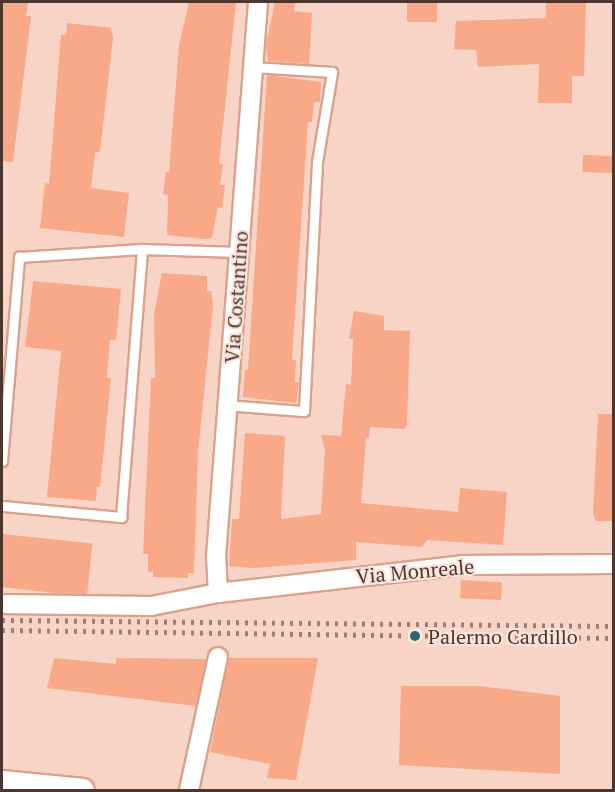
<!DOCTYPE html>
<html>
<head>
<meta charset="utf-8">
<style>
  body { margin:0 }
  #map { position:relative; width:615px; height:792px; overflow:hidden; background:#f7d4c6; font-family:"PT Serif",serif }
  div>[style] { position:absolute }
  [style*='--x'] { left:calc(var(--x)*1px); top:calc(var(--y)*1px); width:calc(var(--w)*1px); rotate:calc(var(--a)*1deg) }
  .building>* { inset:0; background:#f9a888; transform-origin:0 0 }
  .roads { filter:drop-shadow(2px 0 #daa28c) drop-shadow(-2px 0 #daa28c) drop-shadow(0 2px #daa28c) drop-shadow(0 -2px #daa28c) }
  .service>* { height:9px; margin:-4.5px; padding:0 4.5px; transform-origin:4.5px; border-radius:4.5px; background:#fff }
  .minor>* { height:18px; margin:-9px; padding:0 9px; transform-origin:9px; border-radius:9px; background:#fff }
  .tertiary>* { height:22px; margin:-11px; padding:0 11px; transform-origin:11px; border-radius:11px; background:#fff }
  .rail>* { height:4.5px; margin-top:-2.25px; transform-origin:0; background:repeating-linear-gradient(90deg,#9d8075 0 3px,transparent 0 9px) }
  .dots>* { width:16px; height:16px; translate:-50% -50%; box-sizing:border-box; border:3px solid #fce4db; border-radius:50% }
  span { translate:-50% -50%; white-space:nowrap; text-align:center; line-height:1.15; -webkit-text-stroke:4.5px #fce4db; paint-order:stroke }
  .street-label { font-size:20px; color:#4d362d }
  .poi-label { font-size:20px; color:#4d362d }
  .left { translate:0 -50%; text-align:left }
  .frame { position:absolute; inset:0; border:3px solid #4d362d; pointer-events:none }
</style>
</head>
<body>
<div id="map">
  <div class="building">
    <i style="clip-path:polygon(2px 2px,28px 2px,26px 16px,31px 16px,13px 162px,2px 161px)"></i>
    <i style="clip-path:polygon(189px 2px,236px 2px,219px 164px,223px 164px,220px 185px,225px 185px,222px 208px,218px 207px,212px 238px,205px 239px,167px 235px,168px 195px,163px 194px,166px 172px,169px 172px,179px 45px)"></i>
    <i style="clip-path:polygon(275px 2px,295px 2px,294px 11px,312px 13px,309px 64px,268px 61px,266px 45px)"></i>
    <i style="left:407px;top:2px;width:30px;height:20px"></i>
    <i style="clip-path:polygon(546px 2px,586px 2px,584px 76px,572px 76px,572px 103px,538px 103px,539px 64px,478px 67px,476px 50px,454px 49px,456px 21px,546px 18px)"></i>
    <i style="clip-path:polygon(67px 23px,111px 28px,113px 38px,100px 152px,95px 152px,91px 188px,129px 193px,124px 237px,40px 228px,45px 183px,49px 184px,61px 35px,66px 35px)"></i>
    <i style="clip-path:polygon(267px 75px,321px 82px,320px 102px,314px 102px,312px 122px,308px 122px,292px 360px,296px 360px,295px 382px,299px 382px,296px 403px,243px 397px,245px 370px,248px 370px)"></i>
    <i style="left:583px;top:155px;width:31px;height:17px;rotate:2deg"></i>
    <i style="clip-path:polygon(162px 273px,207px 276px,207px 291px,211px 291px,213px 305px,198px 451px,194px 573px,188px 573px,188px 578px,153px 577px,153px 572px,148px 572px,148px 554px,143px 554px,151px 378px,155px 378px,154px 314px)"></i>
    <i style="clip-path:polygon(33px 281px,121px 289px,116px 340px,110px 340px,107px 378px,111px 378px,100px 487px,97px 487px,96px 501px,47px 497px,61px 351px,25px 347px)"></i>
    <i style="clip-path:polygon(354px 311px,384px 316px,384px 330px,410px 331px,407px 425px,404px 429px,370px 427px,369px 438px,366px 438px,361px 503px,458px 512px,460px 488px,507px 492px,503px 545px,427px 540px,422px 547px,356px 542px,356px 560px,254px 568px,229px 566px,232px 519px,239px 519px,245px 433px,285px 436px,281px 519px,321px 514px,325px 450px,321px 435px,341px 436px,346px 384px,351px 385px,353px 339px,349px 339px)"></i>
    <i style="clip-path:polygon(598px 414px,614px 414px,614px 521px,596px 521px,593px 513px)"></i>
    <i style="left:2px;top:534px;width:91px;height:53px;rotate:6deg"></i>
    <i style="left:461px;top:580px;width:41px;height:18px;rotate:3deg"></i>
    <i style="clip-path:polygon(54px 658px,116px 664px,116px 658px,206px 659px,196px 706px,47px 688px)"></i>
    <i style="clip-path:polygon(229px 658px,318px 658px,296px 780px,267px 778px,270px 764px,210px 752px)"></i>
    <i style="clip-path:polygon(401px 686px,479px 686px,560px 696px,560px 774px,399px 765px)"></i>
  </div>
  <div class="roads">
    <div class="service">
      <i style="--x:227;--y:405;--w:77;--a:4.5"></i>
      <i style="--x:304;--y:411;--w:249;--a:-87"></i>
      <i style="--x:317;--y:162;--w:91;--a:-80.5"></i>
      <i style="--x:332;--y:72;--w:79;--a:-176.4"></i>
      <i style="--x:2;--y:461;--w:205;--a:-85.2"></i>
      <i style="--x:19;--y:257;--w:123;--a:-3.7"></i>
      <i style="--x:142;--y:249;--w:97;--a:1.8"></i>
      <i style="--x:2;--y:506;--w:120;--a:5.3"></i>
      <i style="--x:121;--y:517;--w:269;--a:-85.5"></i>
    </div>
    <div class="minor">
      <i style="--x:218;--y:593;--w:36;--a:-93"></i>
      <i style="--x:216;--y:557;--w:557;--a:-85.67"></i>
      <i style="--x:2;--y:604;--w:149;--a:0.8"></i>
      <i style="--x:151;--y:606;--w:68;--a:-11"></i>
      <i style="--x:218;--y:593;--w:246;--a:-6.5"></i>
      <i style="--x:462;--y:565;--w:152;--a:-0.4"></i>
      <i style="--x:189;--y:790;--w:136;--a:-77.7"></i>
    </div>
    <div class="tertiary">
      <i style="--x:2;--y:782;--w:81;--a:5.6"></i>
    </div>
  </div>
  <div class="rail">
    <i style="--x:2;--y:620;--w:612;--a:0.56"></i>
    <i style="--x:2;--y:630;--w:612;--a:0.75"></i>
  </div>
  <div class="dots">
    <i style="left:415px;top:636px;background:#28687d"></i>
  </div>
  <div class="street-label">
    <span style="left:236px;top:297px;rotate:-86deg">Via Costantino</span>
    <span style="left:415px;top:571px;rotate:-5deg">Via Monreale</span>
  </div>
  <div class="poi-label">
    <span class="left" style="left:428px;top:636px">Palermo Cardillo</span>
  </div>
  <div class="frame"></div>
</div>
</body>
</html>
